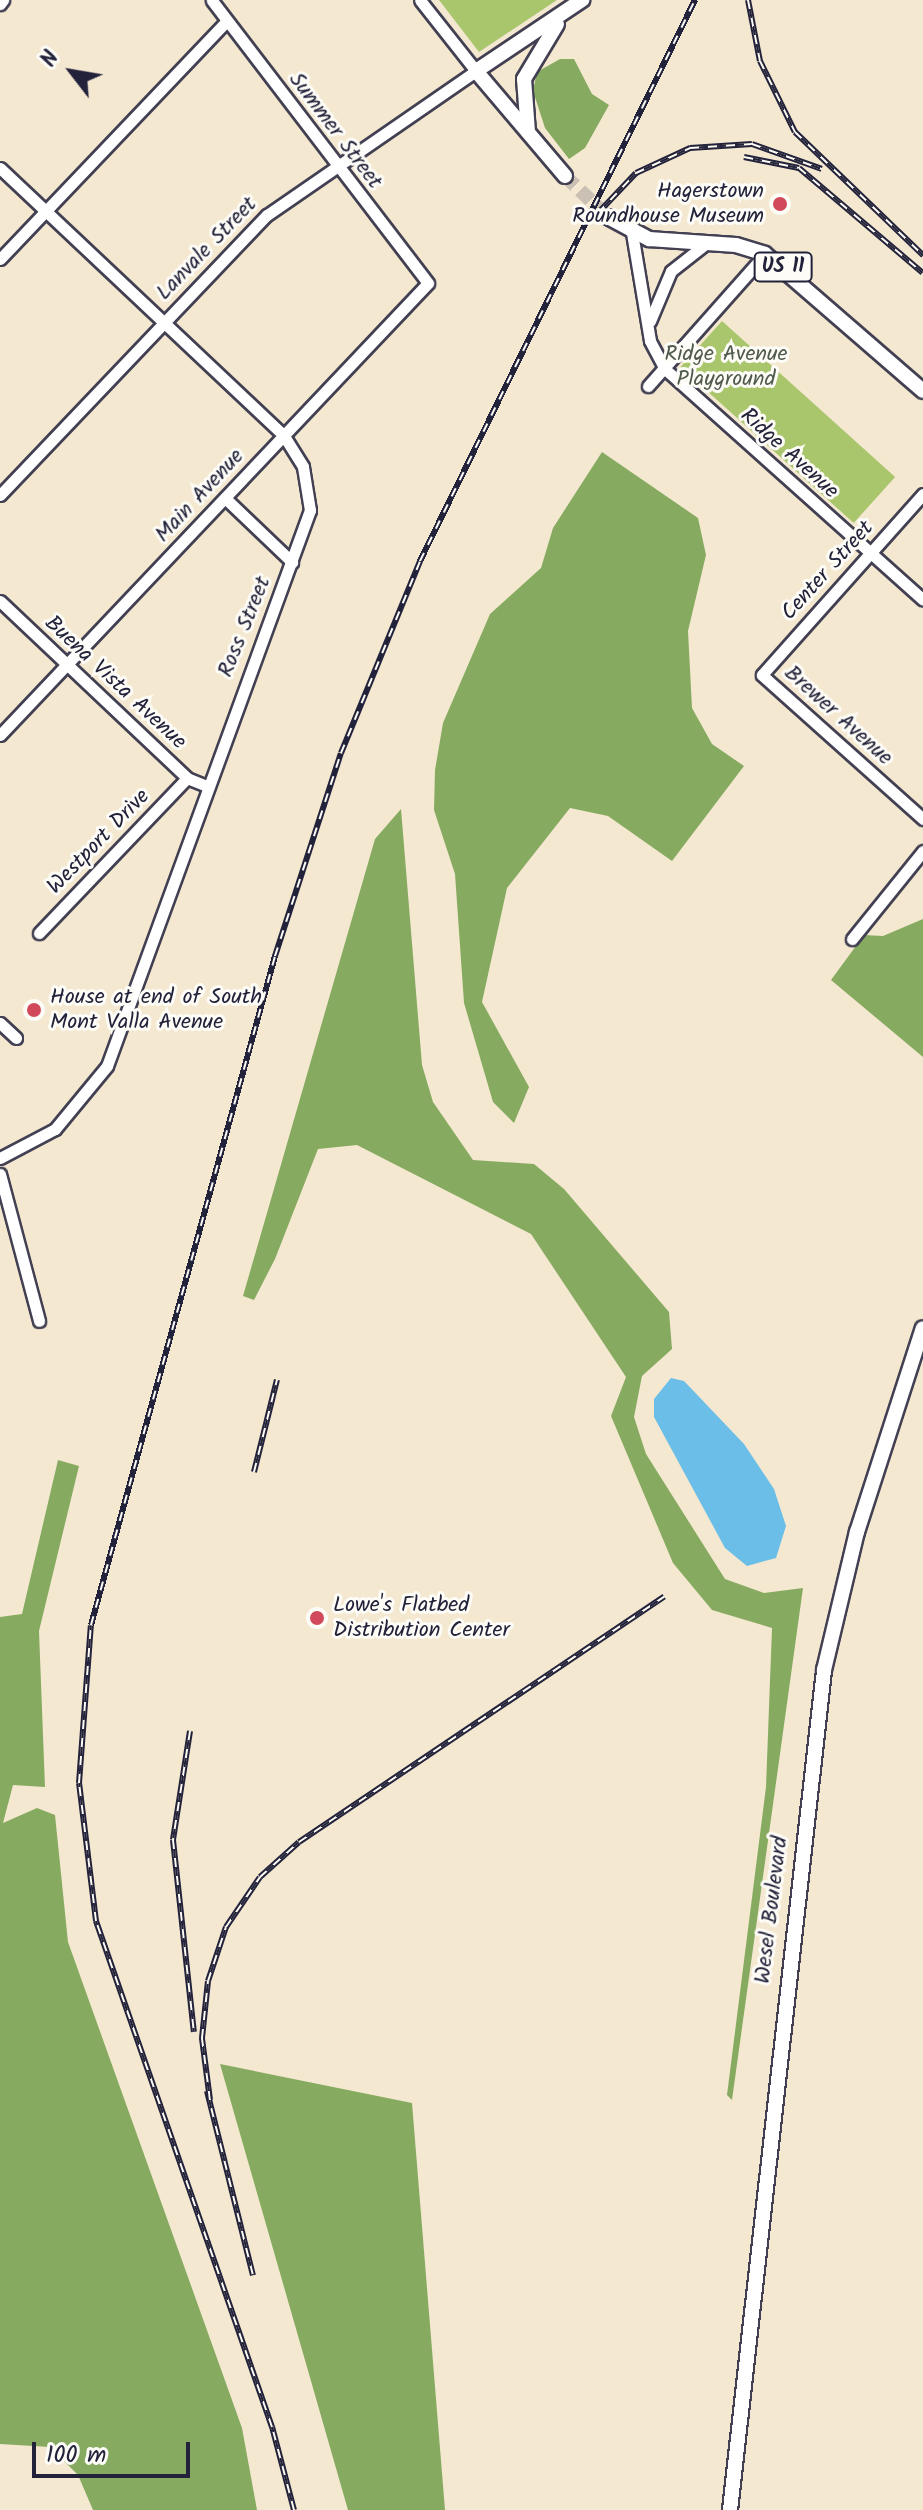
<!DOCTYPE html>
<html>
<head>
<meta charset="utf-8">
<style>
  body { margin:0 }
  #map { position:relative; width:923px; height:2510px; overflow:hidden; background:#f4e8d1; font-family:Kalam,sans-serif }
  div>[style] { position:absolute }
  [style*='--x'] { left:calc(var(--x)*1px); top:calc(var(--y)*1px); width:calc(var(--w)*1px); rotate:calc(var(--a)*1deg) }
  .green>* { inset:0; background:#a9c66d; transform-origin:0 0 }
  .forest>* { inset:0; background:#86ab60 }
  .water>* { inset:0; background:#6bbee7 }
  .major-tunnel>* { height:14px; margin-top:-7px; transform-origin:0; background:repeating-linear-gradient(90deg,#cac0b3 0 14px,transparent 0 21px) }
  .roads { filter:drop-shadow(2px 0 #424052) drop-shadow(-2px 0 #424052) drop-shadow(0 2px #424052) drop-shadow(0 -2px #424052) }
  .minor>* { height:11px; margin:-5.5px; padding:0 5.5px; transform-origin:5.5px; border-radius:5.5px; background:#fff }
  .major>* { height:14px; margin:-7px; padding:0 7px; transform-origin:7px; border-radius:7px; background:#fff }
  .rail>* { height:6px; margin-top:-3px; transform-origin:0; background:repeating-linear-gradient(90deg,#fdfcf7 0 9px,#22223b 0 18px); box-sizing:border-box; border-block:2px solid #22223b }
  .dots>* { width:22px; height:22px; translate:-50% -50%; box-sizing:border-box; border:4px solid #fdfcf7; border-radius:50% }
  span { translate:-50% -50%; white-space:nowrap; text-align:center; line-height:1.15; -webkit-text-stroke:6px #fdfcf7; paint-order:stroke }
  .shield-label span { padding:2px 6px; background:#fdfcf7; border:2px solid; border-radius:6px; -webkit-text-stroke-width:0 }
  .shield-label { font-size:20px; color:#22223b; font-weight:700 }
  .street-label { font-size:22px; color:#22223b }
  .poi-label { font-size:22px; color:#22223b }
  .right { translate:-100% -50%; text-align:right }
  .left { translate:0 -50%; text-align:left }
  .park-label { font-size:22px; color:#515b4c }
  .north { position:absolute; left:32px; top:32px; width:80px; height:80px; -webkit-text-stroke:6px #fdfcf7; paint-order:stroke; rotate:301deg; font-size:22px; font-weight:700; line-height:32px; text-align:center; color:#22223b }
  .north::after { content:''; display:block; margin:auto; width:28px; height:36px; background:#22223b; clip-path:polygon(50% 0,100% 100%,50% 72%,0 100%) }
  .scale { position:absolute; left:32px; top:2442px; width:158px; height:36px; box-sizing:border-box; border:4px solid #22223b; border-top:0; padding-left:10px; font-size:24px; line-height:28px; white-space:nowrap; color:#22223b; -webkit-text-stroke:6px #fdfcf7; paint-order:stroke }
</style>
</head>
<body>
<div id="map">
  <div class="green">
    <i style="clip-path:polygon(439px 0,557px 0,479px 52px)"></i>
    <i style="left:722px;top:321px;width:233px;height:62px;rotate:42deg"></i>
  </div>
  <div class="forest">
    <i style="clip-path:polygon(560px 59px,574px 59px,592px 94px,609px 105px,585px 148px,569px 159px,545px 128px,533px 91px,537px 72px)"></i>
    <i style="clip-path:polygon(602px 452px,698px 518px,706px 555px,688px 631px,692px 708px,712px 744px,744px 766px,672px 861px,608px 816px,570px 808px,507px 888px,482px 1002px,529px 1087px,514px 1123px,493px 1102px,464px 1003px,455px 874px,434px 810px,435px 770px,443px 723px,490px 614px,541px 568px,553px 528px)"></i>
    <i style="clip-path:polygon(401px 809px,422px 1065px,433px 1102px,473px 1160px,534px 1164px,564px 1189px,669px 1312px,672px 1349px,642px 1376px,634px 1417px,646px 1454px,725px 1579px,764px 1593px,803px 1588px,732px 2100px,727px 2095px,766px 1787px,772px 1628px,712px 1610px,673px 1563px,611px 1416px,626px 1377px,531px 1234px,357px 1145px,318px 1149px,275px 1259px,254px 1300px,243px 1296px,375px 839px)"></i>
    <i style="clip-path:polygon(923px 919px,923px 1057px,831px 980px,864px 935px,883px 936px)"></i>
    <i style="clip-path:polygon(58px 1460px,79px 1466px,39px 1631px,45px 1787px,13px 1785px,3px 1823px,37px 1808px,55px 1815px,68px 1942px,242px 2428px,257px 2510px,93px 2510px,78px 2475px,50px 2447px,0 2444px,0 1617px,22px 1614px)"></i>
    <i style="clip-path:polygon(220px 2064px,412px 2103px,445px 2510px,348px 2510px)"></i>
  </div>
  <div class="water">
    <i style="clip-path:polygon(671px 1378px,684px 1381px,744px 1444px,774px 1489px,786px 1526px,776px 1558px,747px 1566px,725px 1548px,654px 1417px,654px 1399px)"></i>
  </div>
  <div class="major-tunnel">
    <i style="--x:565;--y:176;--w:59;--a:43.6"></i>
  </div>
  <div class="roads">
    <div class="minor">
      <i style="--x:0;--y:4;--w:5;--a:-53"></i>
      <i style="--x:0;--y:168;--w:390;--a:43.3"></i>
      <i style="--x:284;--y:436;--w:36;--a:58"></i>
      <i style="--x:303;--y:467;--w:44;--a:80.8"></i>
      <i style="--x:310;--y:510;--w:592;--a:110.06"></i>
      <i style="--x:107;--y:1066;--w:82;--a:129.5"></i>
      <i style="--x:55;--y:1129;--w:62;--a:152.2"></i>
      <i style="--x:632;--y:233;--w:109;--a:80.5"></i>
      <i style="--x:650;--y:341;--w:32;--a:62"></i>
      <i style="--x:665;--y:369;--w:346;--a:41.8"></i>
      <i style="--x:0;--y:259;--w:329;--a:-46.4"></i>
      <i style="--x:650;--y:321;--w:54;--a:-67.2"></i>
      <i style="--x:671;--y:271;--w:47;--a:-38.1"></i>
      <i style="--x:648;--y:386;--w:176;--a:-48.4"></i>
      <i style="--x:923;--y:494;--w:242;--a:131.7"></i>
      <i style="--x:762;--y:675;--w:216;--a:41.8"></i>
      <i style="--x:0;--y:495;--w:387;--a:-46.4"></i>
      <i style="--x:267;--y:215;--w:254;--a:-34.6"></i>
      <i style="--x:476;--y:71;--w:90;--a:-128.3"></i>
      <i style="--x:225;--y:498;--w:93;--a:43.7"></i>
      <i style="--x:0;--y:601;--w:257;--a:43.4"></i>
      <i style="--x:187;--y:778;--w:22;--a:22"></i>
      <i style="--x:0;--y:735;--w:622;--a:-46.56"></i>
      <i style="--x:428;--y:283;--w:356;--a:-127.4"></i>
      <i style="--x:39;--y:933;--w:214;--a:-46.3"></i>
      <i style="--x:852;--y:939;--w:113;--a:-51.1"></i>
      <i style="--x:0;--y:1023;--w:22;--a:43"></i>
      <i style="--x:0;--y:1174;--w:152;--a:75.1"></i>
    </div>
    <div class="major">
      <i style="--x:528;--y:132;--w:53;--a:-94.3"></i>
      <i style="--x:524;--y:79;--w:64;--a:-59"></i>
      <i style="--x:565;--y:176;--w:138;--a:-130.3"></i>
      <i style="--x:476;--y:71;--w:128;--a:-33.8"></i>
      <i style="--x:608;--y:217;--w:47;--a:28.2"></i>
      <i style="--x:649;--y:239;--w:87;--a:3.9"></i>
      <i style="--x:736;--y:245;--w:30;--a:17"></i>
      <i style="--x:765;--y:254;--w:209;--a:40.9"></i>
      <i style="--x:730;--y:2510;--w:845;--a:-83.61"></i>
      <i style="--x:824;--y:1670;--w:142;--a:-76.6"></i>
      <i style="--x:857;--y:1532;--w:214;--a:-72.1"></i>
    </div>
  </div>
  <div class="rail">
    <i style="--x:748;--y:0;--w:62;--a:78.9"></i>
    <i style="--x:760;--y:61;--w:79;--a:63.8"></i>
    <i style="--x:795;--y:132;--w:178;--a:43.9"></i>
    <i style="--x:744;--y:157;--w:56;--a:11.3"></i>
    <i style="--x:799;--y:168;--w:162;--a:40.3"></i>
    <i style="--x:598;--y:213;--w:55;--a:-46.5"></i>
    <i style="--x:636;--y:173;--w:60;--a:-24.8"></i>
    <i style="--x:690;--y:148;--w:62;--a:-3.7"></i>
    <i style="--x:752;--y:144;--w:74;--a:19.7"></i>
    <i style="--x:254;--y:1472;--w:95;--a:-76"></i>
    <i style="--x:190;--y:1731;--w:110;--a:98.9"></i>
    <i style="--x:173;--y:1840;--w:193;--a:83.8"></i>
    <i style="--x:207;--y:2091;--w:190;--a:76"></i>
    <i style="--x:210;--y:2100;--w:63;--a:-97.4"></i>
    <i style="--x:202;--y:2038;--w:57;--a:-84"></i>
    <i style="--x:208;--y:1981;--w:57;--a:-71.6"></i>
    <i style="--x:226;--y:1927;--w:60;--a:-55.8"></i>
    <i style="--x:260;--y:1877;--w:52;--a:-41.9"></i>
    <i style="--x:299;--y:1842;--w:440;--a:-33.9"></i>
    <i style="--x:294;--y:2510;--w:86;--a:-104.8"></i>
    <i style="--x:272;--y:2427;--w:536;--a:-109.18"></i>
    <i style="--x:96;--y:1921;--w:139;--a:-97"></i>
    <i style="--x:79;--y:1783;--w:158;--a:-85.7"></i>
    <i style="--x:91;--y:1625;--w:694;--a:-74.62"></i>
    <i style="--x:275;--y:956;--w:213;--a:-72"></i>
    <i style="--x:341;--y:753;--w:208;--a:-67.6"></i>
    <i style="--x:420;--y:561;--w:625;--a:-63.89"></i>
  </div>
  <div class="dots">
    <i style="left:780px;top:204px;background:#d1495b"></i>
    <i style="left:34px;top:1010px;background:#d1495b"></i>
    <i style="left:317px;top:1618px;background:#d1495b"></i>
  </div>
  <div class="shield-label">
    <span style="left:783px;top:267px">US 11</span>
  </div>
  <div class="street-label">
    <span style="left:335px;top:131px;rotate:53deg">Summer Street</span>
    <span style="left:207px;top:249px;rotate:-46deg">Lanvale Street</span>
    <span style="left:789px;top:454px;rotate:42deg">Ridge Avenue</span>
    <span style="left:200px;top:496px;rotate:-47deg">Main Avenue</span>
    <span style="left:828px;top:571px;rotate:-48deg">Center Street</span>
    <span style="left:245px;top:627px;rotate:-68deg">Ross Street</span>
    <span style="left:115px;top:683px;rotate:43deg">Buena Vista Avenue</span>
    <span style="left:838px;top:716px;rotate:42deg">Brewer Avenue</span>
    <span style="left:99px;top:842px;rotate:-46deg">Westport Drive</span>
    <span style="left:772px;top:1910px;rotate:-83deg">Wesel Boulevard</span>
  </div>
  <div class="poi-label">
    <span class="right" style="left:764px;top:204px">Hagerstown<br>Roundhouse Museum</span>
    <span class="left" style="left:50px;top:1010px">House at end of South<br>Mont Valla Avenue</span>
    <span class="left" style="left:333px;top:1618px">Lowe's Flatbed<br>Distribution Center</span>
  </div>
  <div class="park-label">
    <span style="left:726px;top:367px">Ridge Avenue<br>Playground</span>
  </div>
  <div class="north">N</div>
  <div class="scale">100 m</div>
</div>
</body>
</html>
